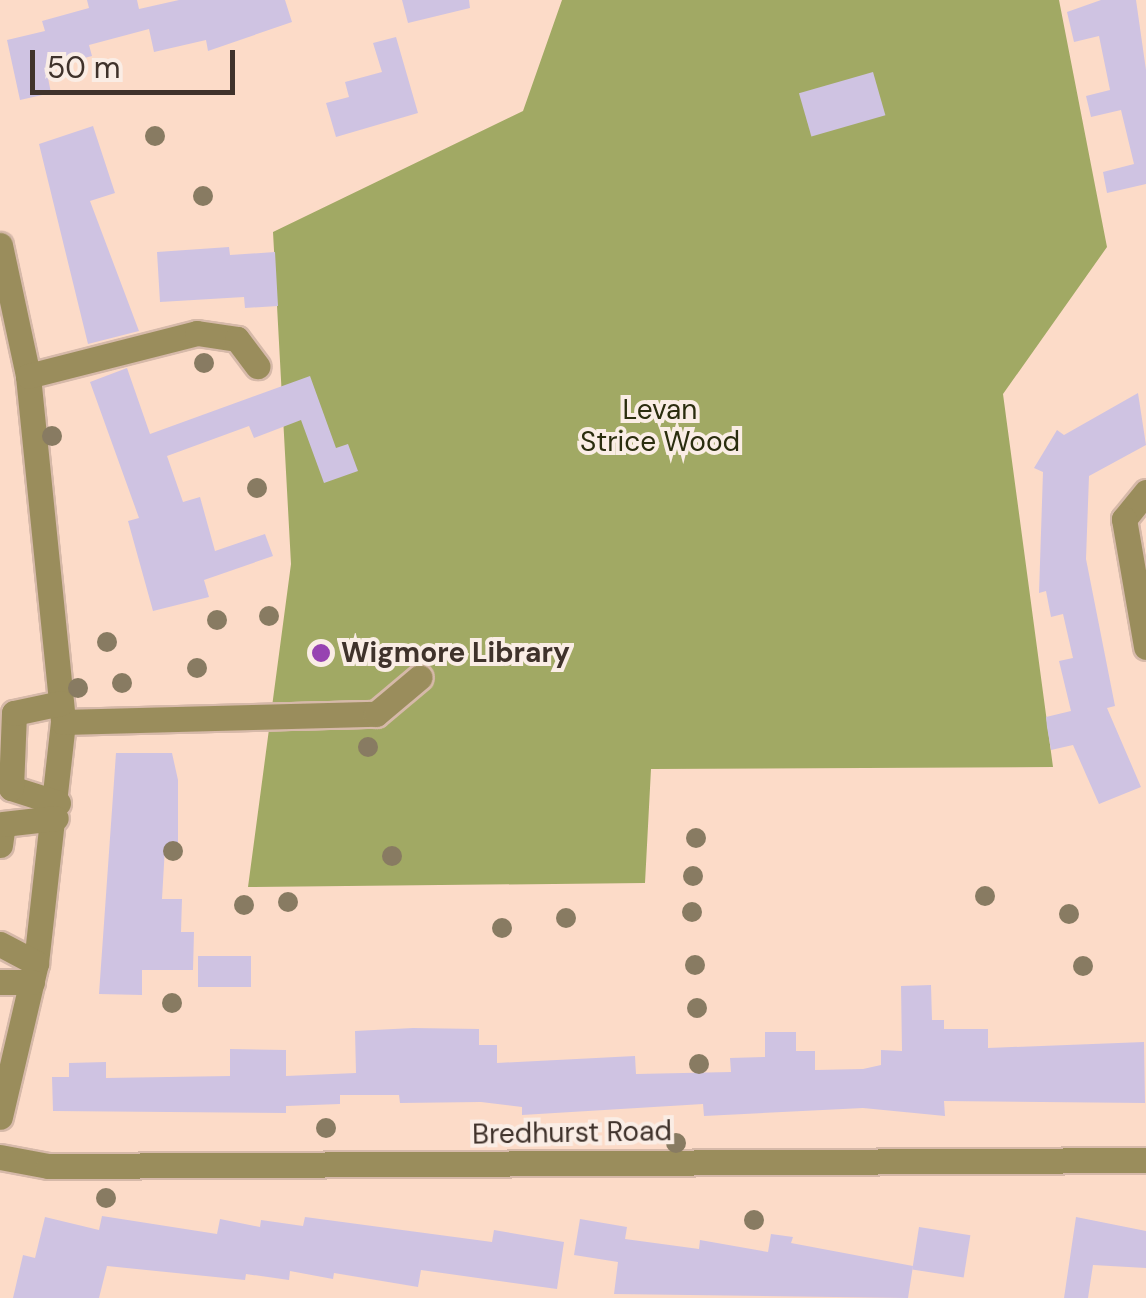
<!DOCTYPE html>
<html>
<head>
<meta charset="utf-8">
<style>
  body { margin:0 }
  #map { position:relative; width:1146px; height:1298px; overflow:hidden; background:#fcdbc8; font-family:"DM Sans",sans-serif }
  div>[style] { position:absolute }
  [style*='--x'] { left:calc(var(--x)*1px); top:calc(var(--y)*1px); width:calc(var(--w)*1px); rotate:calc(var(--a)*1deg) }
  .forest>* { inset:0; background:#a1a964 }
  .building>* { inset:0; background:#cfc3e2; transform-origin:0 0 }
  .roads { filter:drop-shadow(2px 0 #d6b9a9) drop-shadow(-2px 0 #d6b9a9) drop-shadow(0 2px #d6b9a9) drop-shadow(0 -2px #d6b9a9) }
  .minor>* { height:25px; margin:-12.5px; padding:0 12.5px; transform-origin:12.5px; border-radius:12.5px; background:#9a8d5c }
  .trees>* { width:20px; height:20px; margin:-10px; border-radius:50%; background:#887b62 }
  .dots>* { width:28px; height:28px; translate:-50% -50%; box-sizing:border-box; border:5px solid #faede5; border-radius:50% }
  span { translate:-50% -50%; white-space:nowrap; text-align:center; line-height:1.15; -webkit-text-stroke:8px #faede5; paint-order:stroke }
  .park-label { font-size:28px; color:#2a2d0e }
  .poi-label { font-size:28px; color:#3f322b; font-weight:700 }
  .left { translate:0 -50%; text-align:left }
  .street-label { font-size:28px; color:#3f322b }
  .scale { position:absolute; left:30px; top:50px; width:205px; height:45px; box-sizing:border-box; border:5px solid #3f322b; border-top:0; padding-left:12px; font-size:30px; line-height:35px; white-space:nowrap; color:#3f322b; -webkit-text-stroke:8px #faede5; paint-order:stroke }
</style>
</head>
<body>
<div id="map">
  <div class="forest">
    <i style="clip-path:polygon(562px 0,1059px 0,1107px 247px,1003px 394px,1053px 767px,651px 769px,645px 883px,248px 887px,291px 564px,273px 232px,523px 111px)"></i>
  </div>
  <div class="building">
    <i style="clip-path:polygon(87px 0,137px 0,139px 9px,179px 0,285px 0,292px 22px,208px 51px,206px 40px,154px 52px,149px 29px,89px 45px,92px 56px,46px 68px,51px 93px,20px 100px,7px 40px,45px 31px,42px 21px,89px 8px)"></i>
    <i style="clip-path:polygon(402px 0,469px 0,470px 8px,408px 23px)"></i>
    <i style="clip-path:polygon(1101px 0,1136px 0,1146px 70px,1146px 184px,1107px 193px,1103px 172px,1134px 164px,1121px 110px,1091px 117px,1086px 96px,1110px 90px,1099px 36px,1074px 42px,1067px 12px)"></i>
    <i style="clip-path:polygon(396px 37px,418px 113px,336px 137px,326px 103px,349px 97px,345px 82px,382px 72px,373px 43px)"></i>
    <i style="left:873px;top:72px;width:45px;height:77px;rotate:74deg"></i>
    <i style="clip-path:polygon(93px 126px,115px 193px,90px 201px,139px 331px,88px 344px,39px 144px)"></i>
    <i style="clip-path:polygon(229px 247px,230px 255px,275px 252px,278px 306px,245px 308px,244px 297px,160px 302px,157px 252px)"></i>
    <i style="clip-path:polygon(127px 368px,150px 434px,310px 376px,336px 448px,348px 444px,358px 471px,324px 483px,301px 420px,254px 438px,249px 426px,167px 456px,183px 502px,200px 497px,215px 551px,265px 534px,273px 556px,204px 580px,209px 597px,153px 611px,128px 521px,139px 518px,90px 382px)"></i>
    <i style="clip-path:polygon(1138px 393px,1146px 445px,1089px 476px,1086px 559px,1115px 706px,1107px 708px,1141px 787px,1099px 804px,1073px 745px,1051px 750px,1047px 727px,1046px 717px,1071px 711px,1059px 661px,1073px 658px,1063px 614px,1051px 617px,1046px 591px,1039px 593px,1043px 472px,1034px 468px,1057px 430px,1064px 435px)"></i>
    <i style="clip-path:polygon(116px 753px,172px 753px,178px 780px,178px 847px,165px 847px,162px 899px,182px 899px,181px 932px,194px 932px,193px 970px,142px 970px,142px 995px,99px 994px)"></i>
    <i style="left:198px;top:956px;width:53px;height:31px"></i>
    <i style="clip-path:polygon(931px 985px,932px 1020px,944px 1020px,944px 1029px,988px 1029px,988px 1048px,1144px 1042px,1145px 1103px,944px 1101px,945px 1116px,863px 1108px,704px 1116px,703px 1104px,522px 1115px,522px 1107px,481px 1102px,400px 1103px,399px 1095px,340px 1095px,340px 1104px,286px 1106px,286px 1113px,53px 1111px,52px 1077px,69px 1077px,69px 1063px,106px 1062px,106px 1078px,230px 1076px,230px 1049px,286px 1050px,286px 1076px,356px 1073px,355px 1031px,413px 1028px,479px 1029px,479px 1045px,497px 1045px,497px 1063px,635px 1056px,636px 1074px,731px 1072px,730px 1058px,765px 1057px,765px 1032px,796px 1032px,796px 1051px,815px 1051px,815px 1070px,863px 1069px,881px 1065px,881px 1050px,902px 1051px,901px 986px)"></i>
    <i style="clip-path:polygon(102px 1216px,217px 1234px,220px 1219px,260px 1227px,261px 1220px,303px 1226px,305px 1217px,492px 1242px,494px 1230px,564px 1242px,557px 1289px,421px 1270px,418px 1287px,334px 1273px,333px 1279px,290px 1271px,289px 1280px,246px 1274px,245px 1280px,107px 1266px,99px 1298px,13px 1298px,23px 1255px,35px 1258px,45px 1217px,99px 1230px)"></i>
    <i style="clip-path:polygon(1076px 1217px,1146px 1231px,1146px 1268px,1093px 1265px,1088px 1298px,1064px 1298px)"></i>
    <i style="clip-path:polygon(580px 1219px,627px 1227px,625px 1239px,699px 1249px,700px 1240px,768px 1252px,771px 1234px,793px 1237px,791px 1243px,913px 1266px,908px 1298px,614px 1294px,618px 1262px,574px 1255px)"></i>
    <i style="left:919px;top:1227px;width:52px;height:43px;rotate:9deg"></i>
  </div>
  <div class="roads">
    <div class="minor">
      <i style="--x:0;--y:245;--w:134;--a:77.9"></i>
      <i style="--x:28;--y:376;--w:348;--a:84.2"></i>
      <i style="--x:63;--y:722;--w:243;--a:96.4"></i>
      <i style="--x:36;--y:963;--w:158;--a:103.2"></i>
      <i style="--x:28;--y:376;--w:174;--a:-14.3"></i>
      <i style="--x:197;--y:333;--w:40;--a:8.5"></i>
      <i style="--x:237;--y:339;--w:34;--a:53"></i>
      <i style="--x:1146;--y:492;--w:35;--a:129"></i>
      <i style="--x:1124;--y:519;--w:130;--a:80.2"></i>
      <i style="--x:63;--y:722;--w:313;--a:-1.5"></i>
      <i style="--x:376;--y:714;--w:57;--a:-40.1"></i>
      <i style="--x:58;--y:803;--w:49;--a:-162.3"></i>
      <i style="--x:11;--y:788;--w:75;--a:-87.7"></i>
      <i style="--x:14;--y:713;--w:48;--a:-12"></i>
      <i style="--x:0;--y:845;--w:21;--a:-82"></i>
      <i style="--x:3;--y:824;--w:53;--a:-6.5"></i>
      <i style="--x:0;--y:944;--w:41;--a:27.8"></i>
      <i style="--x:0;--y:982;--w:32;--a:0"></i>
      <i style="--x:0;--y:1157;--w:49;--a:10.6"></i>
      <i style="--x:48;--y:1166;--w:1098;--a:-0.31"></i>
    </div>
  </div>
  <div class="trees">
    <i style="left:155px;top:136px"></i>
    <i style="left:203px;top:196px"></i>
    <i style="left:204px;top:363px"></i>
    <i style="left:52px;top:436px"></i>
    <i style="left:257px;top:488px"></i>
    <i style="left:269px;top:616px"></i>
    <i style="left:217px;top:620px"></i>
    <i style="left:107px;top:642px"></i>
    <i style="left:197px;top:668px"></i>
    <i style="left:122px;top:683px"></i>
    <i style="left:78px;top:688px"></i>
    <i style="left:368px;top:747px"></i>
    <i style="left:696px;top:838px"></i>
    <i style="left:173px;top:851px"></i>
    <i style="left:392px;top:856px"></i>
    <i style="left:693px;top:876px"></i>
    <i style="left:985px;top:896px"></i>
    <i style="left:288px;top:902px"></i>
    <i style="left:244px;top:905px"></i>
    <i style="left:692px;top:912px"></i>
    <i style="left:1069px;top:914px"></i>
    <i style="left:566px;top:918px"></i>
    <i style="left:502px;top:928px"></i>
    <i style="left:695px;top:965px"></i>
    <i style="left:1083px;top:966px"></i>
    <i style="left:172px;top:1003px"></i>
    <i style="left:697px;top:1008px"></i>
    <i style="left:699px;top:1064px"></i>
    <i style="left:326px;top:1128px"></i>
    <i style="left:676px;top:1143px"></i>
    <i style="left:106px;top:1198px"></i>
    <i style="left:754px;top:1220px"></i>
  </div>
  <div class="dots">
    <i style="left:321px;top:653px;background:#9743b1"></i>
  </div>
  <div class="park-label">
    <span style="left:660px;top:426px">Levan<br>Strice Wood</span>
  </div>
  <div class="poi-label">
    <span class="left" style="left:341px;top:653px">Wigmore Library</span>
  </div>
  <div class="street-label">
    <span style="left:572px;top:1133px;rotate:-1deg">Bredhurst Road</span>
  </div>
  <div class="scale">50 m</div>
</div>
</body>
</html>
